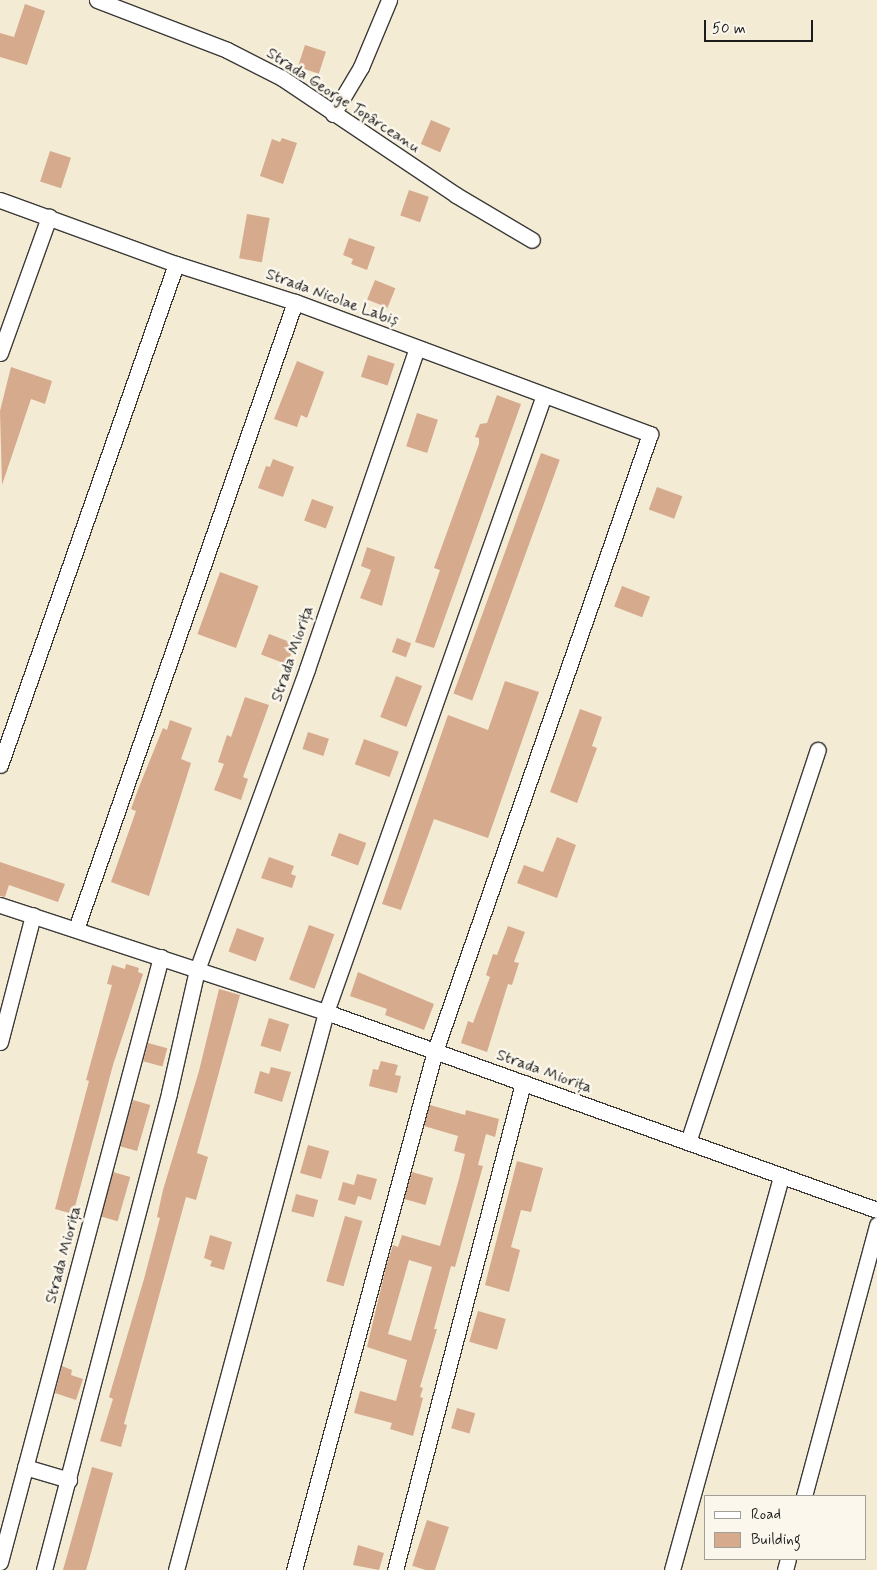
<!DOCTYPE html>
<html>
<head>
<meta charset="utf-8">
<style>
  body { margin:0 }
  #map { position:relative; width:877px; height:1570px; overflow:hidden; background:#f4ebd5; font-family:Mynerve,sans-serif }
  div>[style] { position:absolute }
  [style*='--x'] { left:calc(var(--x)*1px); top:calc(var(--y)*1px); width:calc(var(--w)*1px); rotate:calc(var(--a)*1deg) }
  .building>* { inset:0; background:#d6aa8c; transform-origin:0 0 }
  .roads { filter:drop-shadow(1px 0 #3c3b38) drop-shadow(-1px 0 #3c3b38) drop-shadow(0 1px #3c3b38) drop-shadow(0 -1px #3c3b38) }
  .minor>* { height:15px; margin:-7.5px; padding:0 7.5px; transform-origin:7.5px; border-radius:7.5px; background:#fff }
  span { translate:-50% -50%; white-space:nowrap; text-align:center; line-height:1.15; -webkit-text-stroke:5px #fbf7ec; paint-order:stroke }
  .street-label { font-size:16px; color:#1c1c1c }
  .legend { position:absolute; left:704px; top:1495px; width:162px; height:65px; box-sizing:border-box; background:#fbf7ec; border:1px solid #a29f99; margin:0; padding:6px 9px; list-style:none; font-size:15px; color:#1c1c1c }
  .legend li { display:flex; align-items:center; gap:10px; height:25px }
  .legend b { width:25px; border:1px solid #a29f99 }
  .scale { position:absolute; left:704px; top:20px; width:109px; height:22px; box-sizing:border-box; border:2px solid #1c1c1c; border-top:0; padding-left:6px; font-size:15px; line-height:18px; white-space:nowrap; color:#1c1c1c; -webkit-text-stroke:4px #fbf7ec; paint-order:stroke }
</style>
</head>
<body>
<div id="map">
  <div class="building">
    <i style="clip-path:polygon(25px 4px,45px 11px,27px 65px,0 57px,0 33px,14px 37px)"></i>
    <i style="left:305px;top:45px;width:22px;height:23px;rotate:18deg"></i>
    <i style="left:431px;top:120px;width:21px;height:26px;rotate:23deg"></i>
    <i style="clip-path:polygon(282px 138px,297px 143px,283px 184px,260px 176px,272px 139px,280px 142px)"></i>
    <i style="left:50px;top:151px;width:22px;height:32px;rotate:18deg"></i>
    <i style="left:409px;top:190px;width:21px;height:27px;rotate:19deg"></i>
    <i style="left:247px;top:214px;width:23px;height:45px;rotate:10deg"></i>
    <i style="clip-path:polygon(349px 238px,375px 247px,367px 270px,351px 264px,353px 259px,343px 255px)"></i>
    <i style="left:375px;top:280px;width:22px;height:21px;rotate:22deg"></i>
    <i style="left:368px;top:355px;width:28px;height:23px;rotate:18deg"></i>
    <i style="clip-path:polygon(297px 361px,324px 372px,307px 418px,301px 415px,297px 427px,274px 419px)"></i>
    <i style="clip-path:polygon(11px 367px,52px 381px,45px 404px,31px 399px,2px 485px,0 411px)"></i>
    <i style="clip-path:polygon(497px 395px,521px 404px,434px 648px,415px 642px,440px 570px,434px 568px,479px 444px,479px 438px,475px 437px,480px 424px,487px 423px)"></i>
    <i style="left:417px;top:413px;width:22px;height:35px;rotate:18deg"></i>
    <i style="left:541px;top:453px;width:20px;height:256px;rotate:20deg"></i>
    <i style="clip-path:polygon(273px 459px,294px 467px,283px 497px,258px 488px,266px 466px,270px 467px)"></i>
    <i style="left:657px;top:487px;width:27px;height:24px;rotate:20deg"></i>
    <i style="left:312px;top:499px;width:23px;height:23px;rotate:20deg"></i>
    <i style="clip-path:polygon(367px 547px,395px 557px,382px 606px,360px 598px,371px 570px,361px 566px)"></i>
    <i style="left:220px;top:572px;width:41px;height:66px;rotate:20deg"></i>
    <i style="left:622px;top:586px;width:30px;height:22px;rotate:21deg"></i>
    <i style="left:269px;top:634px;width:28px;height:22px;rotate:21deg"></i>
    <i style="left:397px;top:638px;width:15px;height:15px;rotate:20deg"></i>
    <i style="left:396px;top:676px;width:28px;height:44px;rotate:21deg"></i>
    <i style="clip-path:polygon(505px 681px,539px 692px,488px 838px,434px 819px,401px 910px,382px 904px,448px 715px,488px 730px)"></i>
    <i style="clip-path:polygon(245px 697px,269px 705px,243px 777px,248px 779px,241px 800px,214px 790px,224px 764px,218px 762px,227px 735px,231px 737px)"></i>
    <i style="clip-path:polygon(580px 709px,602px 717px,592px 746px,597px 748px,577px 803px,550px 792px)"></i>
    <i style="clip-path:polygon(170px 720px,192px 728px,181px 759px,191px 763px,149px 896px,111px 882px,136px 811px,131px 809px,139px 787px,163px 728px,167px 730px)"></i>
    <i style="left:308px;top:732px;width:22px;height:18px;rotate:18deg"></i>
    <i style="left:364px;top:739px;width:37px;height:27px;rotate:20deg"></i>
    <i style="left:339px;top:833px;width:29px;height:24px;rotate:20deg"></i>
    <i style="clip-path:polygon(557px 837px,576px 845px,557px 898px,517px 883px,524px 865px,543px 872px)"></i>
    <i style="clip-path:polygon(269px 857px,294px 866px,291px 874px,296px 876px,292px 888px,261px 878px)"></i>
    <i style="clip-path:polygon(0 862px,65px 884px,58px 902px,9px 885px,5px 897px,0 896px)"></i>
    <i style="left:309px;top:925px;width:27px;height:58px;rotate:20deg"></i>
    <i style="clip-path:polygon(508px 926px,525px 932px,514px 962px,519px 963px,512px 985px,508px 984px,487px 1052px,461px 1043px,468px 1021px,473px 1023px,490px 977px,486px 975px,493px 954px,497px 955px)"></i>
    <i style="left:237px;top:928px;width:29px;height:25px;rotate:20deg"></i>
    <i style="clip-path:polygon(126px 964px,139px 968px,138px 972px,143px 974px,113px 1065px,73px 1214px,55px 1209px,89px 1081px,86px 1080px,112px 985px,107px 984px,112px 965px,125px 969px)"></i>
    <i style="clip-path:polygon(358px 972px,434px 1004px,424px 1030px,385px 1015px,387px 1009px,350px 996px)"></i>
    <i style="clip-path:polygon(219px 989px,240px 995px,197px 1153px,208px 1157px,196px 1200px,186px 1197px,124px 1424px,127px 1425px,121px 1447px,100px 1441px,113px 1399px,109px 1397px,144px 1279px,160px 1218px,157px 1217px,163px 1190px,199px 1071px)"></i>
    <i style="left:269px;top:1018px;width:21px;height:29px;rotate:17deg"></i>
    <i style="left:148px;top:1043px;width:20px;height:19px;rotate:15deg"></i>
    <i style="clip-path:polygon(381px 1061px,398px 1065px,395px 1075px,401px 1076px,397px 1093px,369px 1086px,373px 1069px,378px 1070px)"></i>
    <i style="clip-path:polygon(271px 1067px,291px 1072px,282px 1102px,254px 1093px,260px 1071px,269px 1074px)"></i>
    <i style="left:133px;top:1100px;width:18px;height:48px;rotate:16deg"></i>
    <i style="clip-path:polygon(evenodd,430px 1105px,465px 1115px,466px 1110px,499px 1119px,495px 1137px,486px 1134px,478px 1165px,483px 1166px,455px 1267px,451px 1266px,434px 1329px,437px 1329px,420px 1387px,423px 1388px,420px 1397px,423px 1398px,413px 1436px,390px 1429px,392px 1423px,354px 1413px,360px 1391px,396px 1401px,407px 1360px,367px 1347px,386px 1267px,393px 1245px,398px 1247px,402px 1235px,440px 1246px,459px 1179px,465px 1154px,454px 1151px,458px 1136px,424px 1126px,430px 1105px,409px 1260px,432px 1267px,411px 1341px,388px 1334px,409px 1260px)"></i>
    <i style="left:308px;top:1145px;width:22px;height:29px;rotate:16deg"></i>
    <i style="clip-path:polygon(517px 1161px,543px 1168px,531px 1212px,521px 1210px,511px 1247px,520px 1250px,509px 1292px,485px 1285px)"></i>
    <i style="left:113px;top:1172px;width:18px;height:46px;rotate:16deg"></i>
    <i style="left:412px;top:1172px;width:22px;height:28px;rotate:16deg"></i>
    <i style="clip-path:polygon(357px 1174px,377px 1179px,371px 1200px,358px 1196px,355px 1205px,338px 1200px,343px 1182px,354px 1185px)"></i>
    <i style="left:296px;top:1194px;width:23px;height:18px;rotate:15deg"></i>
    <i style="left:345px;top:1216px;width:18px;height:68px;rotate:16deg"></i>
    <i style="clip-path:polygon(210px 1235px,232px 1242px,224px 1270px,210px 1266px,212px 1261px,204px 1258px)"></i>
    <i style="left:478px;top:1311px;width:29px;height:32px;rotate:16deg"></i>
    <i style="clip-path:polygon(62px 1366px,72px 1370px,71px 1375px,83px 1379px,76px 1400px,55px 1393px)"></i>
    <i style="left:457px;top:1408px;width:19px;height:21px;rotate:16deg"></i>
    <i style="clip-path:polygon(92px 1467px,113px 1473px,89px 1560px,86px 1570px,63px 1570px)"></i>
    <i style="left:427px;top:1520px;width:23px;height:48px;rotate:18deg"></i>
    <i style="clip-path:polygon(358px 1545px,384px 1553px,379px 1570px,353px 1565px)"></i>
  </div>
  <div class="roads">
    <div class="minor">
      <i style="--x:97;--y:0;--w:139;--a:21"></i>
      <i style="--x:227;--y:50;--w:62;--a:27"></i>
      <i style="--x:282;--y:78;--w:210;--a:33.9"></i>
      <i style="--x:456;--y:195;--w:88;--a:30.6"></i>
      <i style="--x:333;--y:114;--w:55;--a:-59.2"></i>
      <i style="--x:361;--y:67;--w:73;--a:-67.3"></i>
      <i style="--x:0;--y:200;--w:187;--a:20"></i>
      <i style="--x:176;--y:264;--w:125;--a:17.7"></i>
      <i style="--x:295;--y:302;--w:379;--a:20.4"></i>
      <i style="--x:650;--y:434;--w:653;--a:109.21"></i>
      <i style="--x:435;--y:1051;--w:538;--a:105.2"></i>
      <i style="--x:0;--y:353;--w:145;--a:-70.2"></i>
      <i style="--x:0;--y:765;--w:531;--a:-70.64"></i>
      <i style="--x:0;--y:905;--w:343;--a:18.2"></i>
      <i style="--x:326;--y:1012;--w:585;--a:19.77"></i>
      <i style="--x:76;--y:929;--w:664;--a:-70.75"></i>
      <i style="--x:0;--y:1042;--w:131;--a:-75.4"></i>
      <i style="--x:688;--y:1142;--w:413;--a:-71.7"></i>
      <i style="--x:25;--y:1467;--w:46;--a:16.5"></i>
      <i style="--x:804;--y:1496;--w:281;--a:-74.9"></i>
      <i style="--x:0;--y:1562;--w:626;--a:-75.1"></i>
      <i style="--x:44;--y:1570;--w:493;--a:-75.3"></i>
      <i style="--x:169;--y:1093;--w:126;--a:-77.2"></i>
      <i style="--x:197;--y:970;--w:320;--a:-69.9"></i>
      <i style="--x:307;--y:669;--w:339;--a:-71.1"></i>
      <i style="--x:176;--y:1570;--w:578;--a:-74.95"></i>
      <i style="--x:326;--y:1012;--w:654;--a:-70.54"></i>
      <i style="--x:395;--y:1570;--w:504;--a:-75.27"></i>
      <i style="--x:672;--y:1570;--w:409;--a:-74.5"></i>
      <i style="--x:785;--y:1570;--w:11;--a:-75"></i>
    </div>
  </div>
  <div class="street-label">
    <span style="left:343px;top:101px;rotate:33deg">Strada George Topârceanu</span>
    <span style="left:332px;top:298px;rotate:20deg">Strada Nicolae Labiș</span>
    <span style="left:293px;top:654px;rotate:-71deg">Strada Miorița</span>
    <span style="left:544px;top:1072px;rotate:20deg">Strada Miorița</span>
    <span style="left:64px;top:1255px;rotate:-75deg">Strada Miorița</span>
  </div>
  <ul class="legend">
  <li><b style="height:6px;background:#fff"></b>Road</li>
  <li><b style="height:14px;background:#d6aa8c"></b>Building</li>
  </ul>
  <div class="scale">50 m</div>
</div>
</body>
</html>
